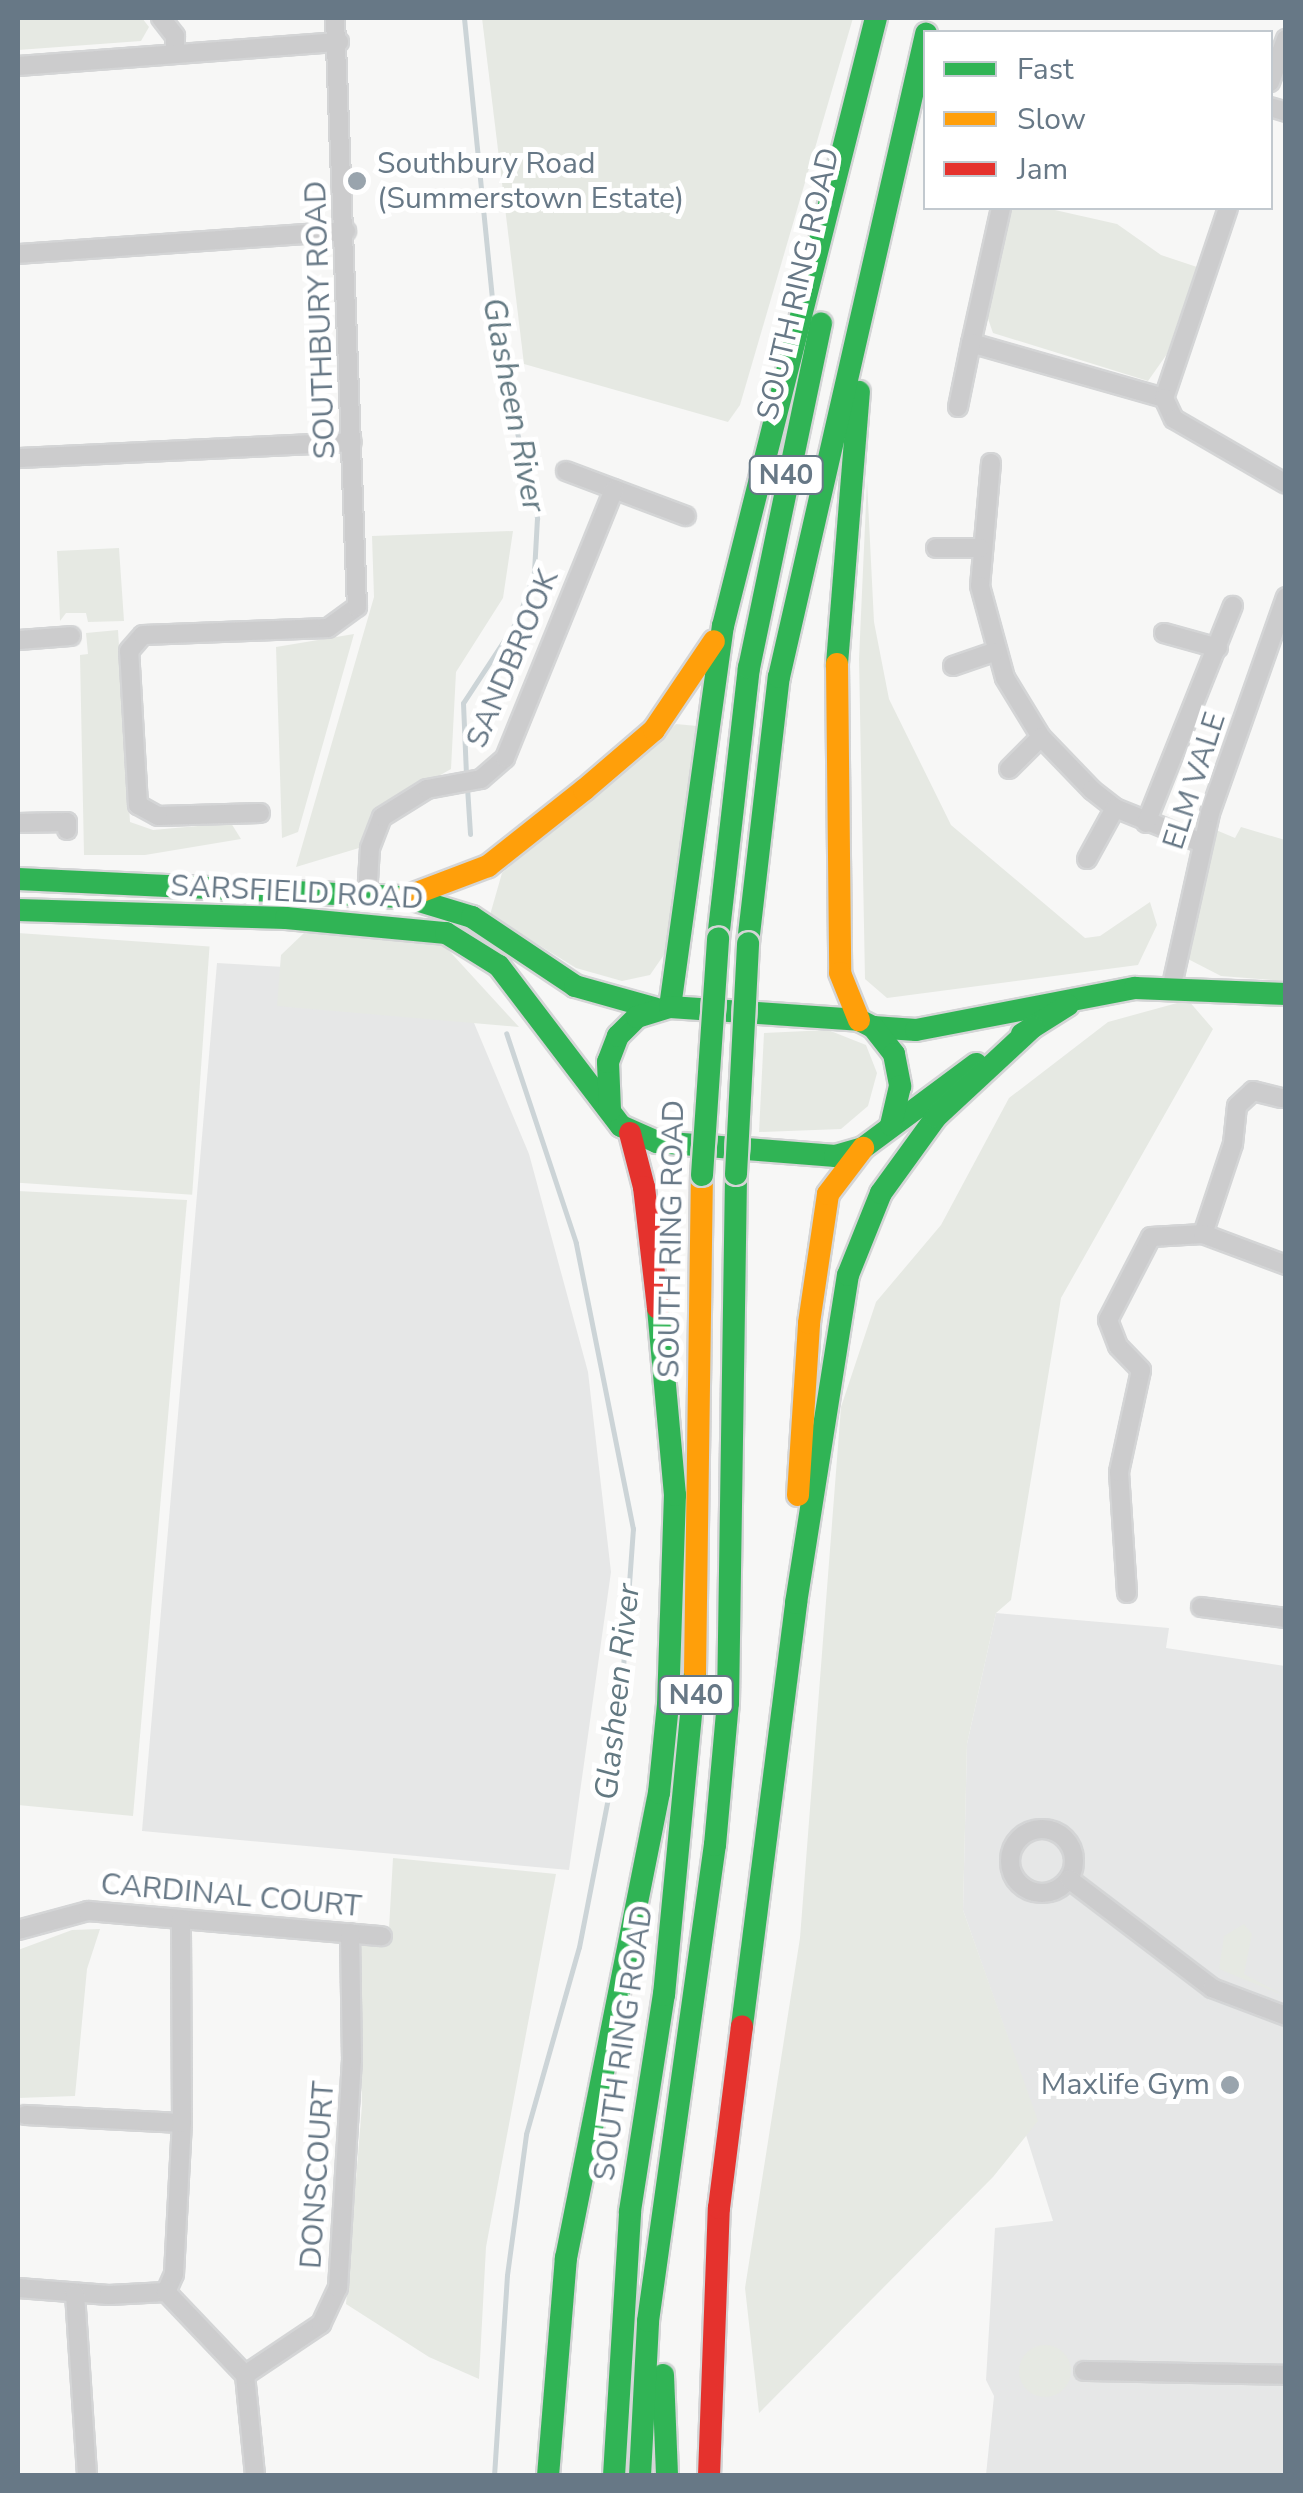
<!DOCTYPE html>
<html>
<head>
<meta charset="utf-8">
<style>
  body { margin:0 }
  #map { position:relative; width:1303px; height:2493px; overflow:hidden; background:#f7f7f6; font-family:"Nunito Sans",sans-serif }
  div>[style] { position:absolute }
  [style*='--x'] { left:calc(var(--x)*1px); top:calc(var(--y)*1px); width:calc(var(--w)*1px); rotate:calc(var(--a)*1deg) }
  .built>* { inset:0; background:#e6e7e7 }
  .green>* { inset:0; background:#e6e9e3; transform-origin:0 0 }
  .round { border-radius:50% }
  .stream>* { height:5px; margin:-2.5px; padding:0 2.5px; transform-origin:2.5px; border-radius:2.5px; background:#ccd4d7 }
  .roads { filter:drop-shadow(2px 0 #d4d5d6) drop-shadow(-2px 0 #d4d5d6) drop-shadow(0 2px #d4d5d6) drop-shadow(0 -2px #d4d5d6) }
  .street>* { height:18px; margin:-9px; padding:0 9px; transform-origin:9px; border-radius:9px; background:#cccccd }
  .street>.ring { margin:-9px; padding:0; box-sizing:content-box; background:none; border:18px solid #cccccd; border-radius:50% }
  .fast>* { height:22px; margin:-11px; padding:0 11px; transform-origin:11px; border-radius:11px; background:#30b455 }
  .slow>* { height:22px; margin:-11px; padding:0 11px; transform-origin:11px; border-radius:11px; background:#ff9f0a }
  .jam>* { height:22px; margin:-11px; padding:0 11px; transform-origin:11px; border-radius:11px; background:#e5322d }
  .bridges { filter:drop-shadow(2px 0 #d4d5d5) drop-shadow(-2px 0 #d4d5d5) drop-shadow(0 2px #d4d5d5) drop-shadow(0 -2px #d4d5d5) }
  .fast-bridge>* { height:22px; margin:-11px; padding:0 11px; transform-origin:11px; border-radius:11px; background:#30b455 }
  .dots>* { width:28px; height:28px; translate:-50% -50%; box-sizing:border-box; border:5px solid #fff; border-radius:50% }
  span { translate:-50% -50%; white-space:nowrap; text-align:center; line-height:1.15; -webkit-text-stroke:10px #fff; paint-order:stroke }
  .shield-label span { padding:2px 8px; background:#fff; border:2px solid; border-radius:8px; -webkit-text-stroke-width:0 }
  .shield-label { font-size:28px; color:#677886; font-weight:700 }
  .poi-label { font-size:30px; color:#677886 }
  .left { translate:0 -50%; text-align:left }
  .right { translate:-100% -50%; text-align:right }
  .street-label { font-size:30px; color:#677886 }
  .water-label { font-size:32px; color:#637982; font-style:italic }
  .frame { position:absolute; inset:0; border:20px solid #677886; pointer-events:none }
  .legend { position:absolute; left:923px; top:30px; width:350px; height:180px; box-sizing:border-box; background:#fff; border:2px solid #c2c9cf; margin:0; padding:12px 18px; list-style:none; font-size:30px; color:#677886 }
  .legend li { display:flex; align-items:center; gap:20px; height:50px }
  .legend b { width:50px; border:2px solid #c2c9cf }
</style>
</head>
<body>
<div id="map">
  <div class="built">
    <i style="clip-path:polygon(217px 963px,422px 975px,469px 1011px,529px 1154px,588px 1372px,611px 1572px,569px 1870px,142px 1831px)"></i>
    <i style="clip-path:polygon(996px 1613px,1169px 1628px,1166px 1648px,1285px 1666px,1285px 2475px,986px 2475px,994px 2396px,986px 2380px,995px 2228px,1053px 2221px,1026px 2135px,1037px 2121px,963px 1910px,967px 1744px)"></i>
  </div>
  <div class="green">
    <i style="clip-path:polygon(18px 18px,142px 18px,149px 27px,141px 41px,18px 50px)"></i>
    <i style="clip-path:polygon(482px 18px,853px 18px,740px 405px,728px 422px,524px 364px)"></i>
    <i style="clip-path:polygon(1011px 208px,1046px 208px,1117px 224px,1161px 255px,1197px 267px,1167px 354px,1148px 381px,993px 333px,986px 313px)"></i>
    <i style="clip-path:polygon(867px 481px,874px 622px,889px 699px,951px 825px,1085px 938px,1100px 936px,1150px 902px,1157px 925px,1138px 965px,887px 998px,865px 979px,859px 659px)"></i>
    <i style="clip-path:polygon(513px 531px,503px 598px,456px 672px,451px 769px,375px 812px,359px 848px,296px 867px,374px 597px,372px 536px)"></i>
    <i style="clip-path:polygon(119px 548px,124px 621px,88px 622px,86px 613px,66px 613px,60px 621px,57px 551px)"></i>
    <i style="clip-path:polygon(118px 630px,130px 822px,153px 830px,231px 823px,241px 839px,145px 855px,84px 855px,80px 655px,88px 654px,86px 633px)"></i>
    <i style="clip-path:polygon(354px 634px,298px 832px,282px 838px,276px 647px)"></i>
    <i style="clip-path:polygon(676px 724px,697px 726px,670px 946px,650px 975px,622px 981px,576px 968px,490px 915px,502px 873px)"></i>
    <i style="clip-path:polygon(1241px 827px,1285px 840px,1285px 981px,1221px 976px,1186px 958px,1216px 830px,1235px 838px)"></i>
    <i style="left:18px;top:933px;width:192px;height:249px;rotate:4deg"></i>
    <i style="clip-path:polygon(304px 933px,442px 943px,519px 1027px,277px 1006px,281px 955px)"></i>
    <i style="clip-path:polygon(1188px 1000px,1213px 1029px,1061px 1298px,1011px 1600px,996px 1613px,967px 1744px,963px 1910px,1038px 2121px,993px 2177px,759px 2413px,745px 2288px,800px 1938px,841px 1407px,876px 1302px,941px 1225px,1009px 1098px,1108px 1022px)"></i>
    <i style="clip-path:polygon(828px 1030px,866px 1045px,877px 1073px,868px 1106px,841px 1129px,759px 1132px,764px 1033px)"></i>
    <i style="clip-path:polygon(18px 1191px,187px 1200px,133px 1816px,18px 1805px)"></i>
    <i style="clip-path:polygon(393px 1858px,556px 1874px,486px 2247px,479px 2379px,429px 2357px,346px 2304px,362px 2105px,359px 1945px,388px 1946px)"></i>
    <i style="clip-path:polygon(1244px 1924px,1252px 1934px,1244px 1974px,1285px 1996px,1219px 1969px,1224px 1936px)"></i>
    <i style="clip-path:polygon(100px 1929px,87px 1969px,75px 2096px,18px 2098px,18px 1950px,72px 1930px)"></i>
    <i class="round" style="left:1019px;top:2345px;width:52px;height:52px"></i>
  </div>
  <div class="stream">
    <i style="--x:464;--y:18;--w:331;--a:84.3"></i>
    <i style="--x:497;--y:347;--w:176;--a:76.8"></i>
    <i style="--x:537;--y:518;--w:54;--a:93.2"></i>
    <i style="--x:534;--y:572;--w:50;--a:108.8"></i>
    <i style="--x:518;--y:619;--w:100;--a:123.2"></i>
    <i style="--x:463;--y:703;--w:73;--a:87.6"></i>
    <i style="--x:467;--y:787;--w:47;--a:86.3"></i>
    <i style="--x:494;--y:2476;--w:201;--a:-86.3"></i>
    <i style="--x:507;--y:2275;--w:142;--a:-82.3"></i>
    <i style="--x:526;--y:2134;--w:194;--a:-74.2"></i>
    <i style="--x:579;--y:1947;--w:200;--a:-79"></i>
    <i style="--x:617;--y:1751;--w:223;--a:-85.9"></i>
    <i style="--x:633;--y:1529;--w:292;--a:-101.3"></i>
    <i style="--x:576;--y:1243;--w:221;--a:-108.4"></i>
  </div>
  <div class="roads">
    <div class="street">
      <i style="--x:161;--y:18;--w:23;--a:52"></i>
      <i style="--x:175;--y:36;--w:15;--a:90"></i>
      <i style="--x:18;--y:66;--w:322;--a:-4.3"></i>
      <i style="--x:1270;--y:82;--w:46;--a:-69.6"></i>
      <i style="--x:1270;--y:107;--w:17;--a:17"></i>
      <i style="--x:1001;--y:208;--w:138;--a:102.5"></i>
      <i style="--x:971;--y:343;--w:201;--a:15.9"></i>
      <i style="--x:1228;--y:208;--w:200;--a:108.6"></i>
      <i style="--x:1164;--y:398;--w:23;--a:65"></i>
      <i style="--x:1174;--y:419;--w:129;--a:30.1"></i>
      <i style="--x:18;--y:254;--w:329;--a:-4"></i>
      <i style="--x:958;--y:407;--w:65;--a:-78.5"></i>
      <i style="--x:18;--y:458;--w:334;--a:-2.7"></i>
      <i style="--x:991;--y:463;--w:123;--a:95.1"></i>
      <i style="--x:980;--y:586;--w:95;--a:74.8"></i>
      <i style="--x:1005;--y:678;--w:69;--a:58.6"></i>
      <i style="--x:1041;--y:737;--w:74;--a:46.1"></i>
      <i style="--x:1092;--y:790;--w:29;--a:38"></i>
      <i style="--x:1115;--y:808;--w:94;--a:21.9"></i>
      <i style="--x:566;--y:471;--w:128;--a:20.6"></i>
      <i style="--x:936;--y:548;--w:44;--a:0"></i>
      <i style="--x:1164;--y:633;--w:56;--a:15.5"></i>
      <i style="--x:18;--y:640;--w:53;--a:-4.3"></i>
      <i style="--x:953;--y:666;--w:43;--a:-18.9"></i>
      <i style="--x:1009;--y:769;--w:45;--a:-45"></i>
      <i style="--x:260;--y:813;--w:102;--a:178.3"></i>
      <i style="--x:158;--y:816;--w:23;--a:-151"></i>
      <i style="--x:138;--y:805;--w:154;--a:-93.3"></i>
      <i style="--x:129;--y:651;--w:21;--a:-49"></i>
      <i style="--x:143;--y:635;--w:185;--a:-2.2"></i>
      <i style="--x:328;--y:628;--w:36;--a:-36"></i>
      <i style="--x:357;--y:607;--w:589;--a:-92.14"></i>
      <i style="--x:18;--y:823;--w:49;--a:-1.2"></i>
      <i style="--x:67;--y:822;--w:8;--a:90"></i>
      <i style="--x:1146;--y:823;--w:234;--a:-68.2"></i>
      <i style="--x:1087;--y:859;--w:58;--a:-61.2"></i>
      <i style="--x:367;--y:897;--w:49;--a:-86.5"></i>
      <i style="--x:370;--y:848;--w:33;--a:-69"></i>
      <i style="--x:382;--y:817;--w:53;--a:-31.9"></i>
      <i style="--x:427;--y:789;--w:55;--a:-10.5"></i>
      <i style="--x:481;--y:779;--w:32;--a:-41"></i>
      <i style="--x:505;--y:758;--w:290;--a:-67.9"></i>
      <i style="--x:1172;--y:985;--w:176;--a:-77.5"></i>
      <i style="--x:1210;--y:813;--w:229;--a:-70.6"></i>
      <i style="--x:1203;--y:1234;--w:95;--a:-71.6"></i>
      <i style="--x:1233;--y:1144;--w:38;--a:-84"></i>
      <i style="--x:1237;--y:1106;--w:22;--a:-43"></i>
      <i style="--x:1253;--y:1091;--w:29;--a:14"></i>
      <i style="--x:1127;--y:1593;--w:121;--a:-93.8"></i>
      <i style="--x:1119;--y:1472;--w:104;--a:-77.8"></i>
      <i style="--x:1141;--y:1370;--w:33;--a:-134"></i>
      <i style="--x:1118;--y:1346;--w:28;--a:-111"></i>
      <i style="--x:1108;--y:1320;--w:93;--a:-62.6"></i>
      <i style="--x:1151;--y:1237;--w:52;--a:-3.3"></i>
      <i style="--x:1203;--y:1234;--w:89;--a:20.5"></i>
      <i style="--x:1201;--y:1607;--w:86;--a:7.4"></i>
      <i class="ring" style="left:1010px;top:1829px;width:46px;height:46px"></i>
      <i style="--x:1069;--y:1879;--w:180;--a:37.3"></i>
      <i style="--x:1212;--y:1988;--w:79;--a:20.7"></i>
      <i style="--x:18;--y:1930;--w:73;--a:-15.2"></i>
      <i style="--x:88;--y:1911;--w:295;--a:4.9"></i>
      <i style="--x:25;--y:2115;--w:157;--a:2.9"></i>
      <i style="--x:18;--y:2288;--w:91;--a:4.4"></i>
      <i style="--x:109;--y:2295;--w:57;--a:-3"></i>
      <i style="--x:166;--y:2292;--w:115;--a:46.4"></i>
      <i style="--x:245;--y:2375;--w:101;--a:84.3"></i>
      <i style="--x:166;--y:2292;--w:20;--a:-66"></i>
      <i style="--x:174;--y:2274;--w:151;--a:-87"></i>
      <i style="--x:182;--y:2123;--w:203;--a:-90.3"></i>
      <i style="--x:75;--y:2294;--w:182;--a:86.2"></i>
      <i style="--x:1084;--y:2371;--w:202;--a:1.1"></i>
      <i style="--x:245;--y:2375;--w:92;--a:-33.9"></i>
      <i style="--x:321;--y:2324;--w:40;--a:-65"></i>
      <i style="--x:338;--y:2288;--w:228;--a:-86.5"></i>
      <i style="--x:352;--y:2060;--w:127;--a:-90.9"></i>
    </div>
    <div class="fast">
      <i style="--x:837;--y:664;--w:273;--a:-85.4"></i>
      <i style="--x:18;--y:879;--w:388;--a:2.7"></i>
      <i style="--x:406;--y:897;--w:69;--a:16.9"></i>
      <i style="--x:472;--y:917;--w:124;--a:33.8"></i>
      <i style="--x:575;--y:986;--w:82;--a:15.6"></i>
      <i style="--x:18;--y:910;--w:268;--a:1.7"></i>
      <i style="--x:286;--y:918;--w:161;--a:5.4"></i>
      <i style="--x:446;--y:933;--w:62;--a:31.9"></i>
      <i style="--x:499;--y:966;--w:201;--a:52.7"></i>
      <i style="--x:621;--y:1126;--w:39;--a:24"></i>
      <i style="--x:657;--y:1142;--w:179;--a:4.5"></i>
      <i style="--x:835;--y:1156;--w:29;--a:-16"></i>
      <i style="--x:863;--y:1148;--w:141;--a:-36.6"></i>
      <i style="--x:718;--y:939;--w:273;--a:-83.5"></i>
      <i style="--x:749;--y:668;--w:352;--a:-78.2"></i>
      <i style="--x:748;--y:943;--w:268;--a:-83.4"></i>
      <i style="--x:779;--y:677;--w:660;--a:-77.12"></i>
      <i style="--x:670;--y:1007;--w:385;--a:-82.1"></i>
      <i style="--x:723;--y:626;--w:627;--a:-75.88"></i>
      <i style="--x:873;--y:1027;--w:43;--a:4"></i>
      <i style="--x:916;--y:1030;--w:223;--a:-10.9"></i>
      <i style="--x:1135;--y:988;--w:151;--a:2.3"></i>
      <i style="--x:1022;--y:1034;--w:54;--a:-32.2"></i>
      <i style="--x:610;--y:1110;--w:48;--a:-92.4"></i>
      <i style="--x:608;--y:1062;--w:28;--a:-69"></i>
      <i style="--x:618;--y:1036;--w:27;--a:-45"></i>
      <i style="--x:637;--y:1017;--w:34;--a:-17"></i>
      <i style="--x:670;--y:1007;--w:189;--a:3.9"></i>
      <i style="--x:859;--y:1020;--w:16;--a:27"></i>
      <i style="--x:873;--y:1027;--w:34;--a:52"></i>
      <i style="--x:894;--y:1054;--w:33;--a:79"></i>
      <i style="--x:900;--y:1086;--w:40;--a:103"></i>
      <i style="--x:742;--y:2026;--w:426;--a:-82.7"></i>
      <i style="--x:796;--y:1603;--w:332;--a:-81"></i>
      <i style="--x:848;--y:1275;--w:88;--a:-68.1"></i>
      <i style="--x:881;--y:1193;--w:94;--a:-54.1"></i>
      <i style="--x:936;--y:1117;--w:132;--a:-42.9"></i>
      <i style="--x:663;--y:2375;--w:101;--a:87.7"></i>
      <i style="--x:548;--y:2476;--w:219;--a:-85.3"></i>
      <i style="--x:566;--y:2258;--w:474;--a:-78.7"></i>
      <i style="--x:659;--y:1793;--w:88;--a:-84.2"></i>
      <i style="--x:668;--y:1705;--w:210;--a:-88.1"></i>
      <i style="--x:675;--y:1495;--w:188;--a:-95.2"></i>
      <i style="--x:614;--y:2476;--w:265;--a:-86.5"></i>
      <i style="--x:630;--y:2211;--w:219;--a:-81.1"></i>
      <i style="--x:664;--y:1995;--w:324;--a:-84.5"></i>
      <i style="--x:640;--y:2476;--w:155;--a:-87"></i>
      <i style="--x:648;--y:2321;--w:481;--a:-82"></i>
      <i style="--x:715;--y:1845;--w:143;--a:-84.8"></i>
      <i style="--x:728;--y:1703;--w:529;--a:-89.13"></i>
    </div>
    <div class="slow">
      <i style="--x:837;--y:664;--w:309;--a:89.4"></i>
      <i style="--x:840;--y:973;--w:51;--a:68"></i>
      <i style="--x:406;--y:897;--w:88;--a:-20.7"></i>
      <i style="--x:488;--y:866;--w:122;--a:-38.4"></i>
      <i style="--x:584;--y:790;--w:92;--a:-40.6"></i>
      <i style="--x:654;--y:730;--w:107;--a:-56"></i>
      <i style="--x:798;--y:1495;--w:172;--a:-86.3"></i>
      <i style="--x:809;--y:1323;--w:130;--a:-81.6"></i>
      <i style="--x:828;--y:1194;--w:58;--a:-52.7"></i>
      <i style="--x:695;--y:1672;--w:497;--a:-89.2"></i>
    </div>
    <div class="jam">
      <i style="--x:630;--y:1133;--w:56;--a:75.5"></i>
      <i style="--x:644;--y:1187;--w:122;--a:83.4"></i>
      <i style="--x:709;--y:2476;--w:268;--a:-87.9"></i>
      <i style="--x:719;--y:2208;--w:183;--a:-82.8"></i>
    </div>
  </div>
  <div class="bridges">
    <div class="fast-bridge">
      <i style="--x:736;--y:1174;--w:231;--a:-87"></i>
      <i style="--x:702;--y:1175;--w:237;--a:-86.1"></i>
    </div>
  </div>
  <div class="dots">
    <i style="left:357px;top:181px;background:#99a4ad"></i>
    <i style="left:1230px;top:2085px;background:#99a4ad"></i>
  </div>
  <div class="shield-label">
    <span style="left:786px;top:475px">N40</span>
    <span style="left:696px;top:1695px">N40</span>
  </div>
  <div class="poi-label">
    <span class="left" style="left:377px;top:181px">Southbury Road<br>(Summerstown Estate)</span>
    <span class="right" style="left:1210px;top:2085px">Maxlife Gym</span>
  </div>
  <div class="street-label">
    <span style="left:799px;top:284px;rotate:-77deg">SOUTH RING ROAD</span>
    <span style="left:321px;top:320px;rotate:-92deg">SOUTHBURY ROAD</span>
    <span style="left:513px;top:659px;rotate:-67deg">SANDBROOK</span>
    <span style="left:1195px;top:781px;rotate:-72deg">ELM VALE</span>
    <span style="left:297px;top:893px;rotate:3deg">SARSFIELD ROAD</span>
    <span style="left:672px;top:1239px;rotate:-89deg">SOUTH RING ROAD</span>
    <span style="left:231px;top:1896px;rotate:5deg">CARDINAL COURT</span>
    <span style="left:624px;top:2043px;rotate:-82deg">SOUTH RING ROAD</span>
    <span style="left:318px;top:2175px;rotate:-86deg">DONSCOURT</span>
  </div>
  <div class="water-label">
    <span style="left:513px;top:405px;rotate:79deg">Glasheen River</span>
    <span style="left:618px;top:1692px;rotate:-84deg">Glasheen River</span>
  </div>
  <div class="frame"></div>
  <ul class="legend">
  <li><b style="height:12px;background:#30b455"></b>Fast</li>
  <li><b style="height:12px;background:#ff9f0a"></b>Slow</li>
  <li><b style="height:12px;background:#e5322d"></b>Jam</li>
  </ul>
</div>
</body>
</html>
